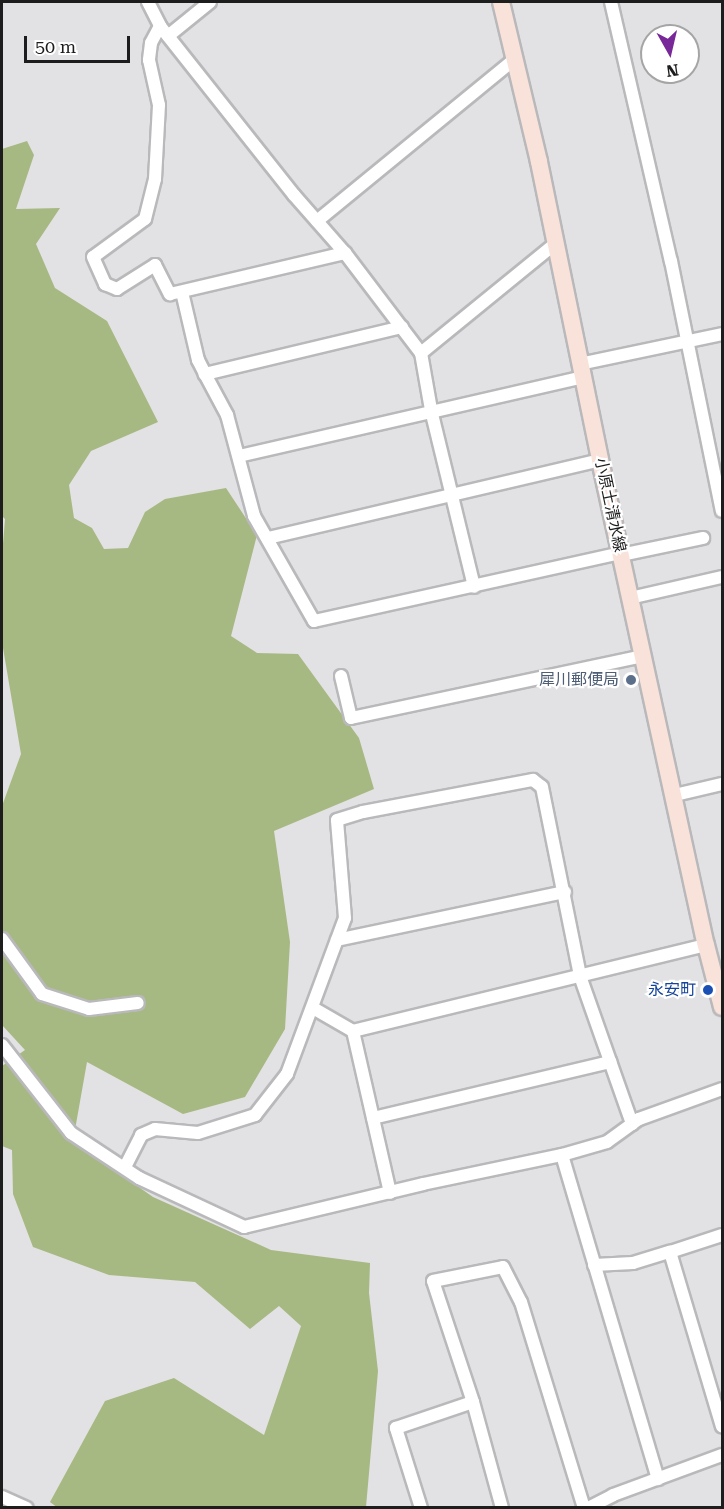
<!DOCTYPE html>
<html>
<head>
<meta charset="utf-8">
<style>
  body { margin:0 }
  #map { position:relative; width:724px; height:1509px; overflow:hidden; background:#e2e1e3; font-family:"Roboto Serif","Noto Sans JP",serif }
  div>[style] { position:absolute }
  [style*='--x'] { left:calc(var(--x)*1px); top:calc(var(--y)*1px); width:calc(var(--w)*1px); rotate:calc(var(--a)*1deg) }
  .green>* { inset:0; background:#a6b982 }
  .roads { filter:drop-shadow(2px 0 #b9b8ba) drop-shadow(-2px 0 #b9b8ba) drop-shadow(0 2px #b9b8ba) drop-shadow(0 -2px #b9b8ba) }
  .minor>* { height:12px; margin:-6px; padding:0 6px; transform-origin:6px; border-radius:6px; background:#fff }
  .secondary>* { height:16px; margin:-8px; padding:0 8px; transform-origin:8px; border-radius:8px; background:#f9e2da }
  .dots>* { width:16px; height:16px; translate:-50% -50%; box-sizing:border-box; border:3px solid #fff; border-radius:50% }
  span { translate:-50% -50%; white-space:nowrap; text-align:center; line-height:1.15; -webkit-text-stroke:4.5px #fff; paint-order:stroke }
  .street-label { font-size:16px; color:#1e1d1e }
  .service-label { font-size:16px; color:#4e5e75 }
  .right { translate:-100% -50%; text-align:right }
  .transit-label { font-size:16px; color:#164399 }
  .frame { position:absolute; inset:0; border:3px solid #1e1d1e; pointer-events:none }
  .north { position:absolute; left:640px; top:24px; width:60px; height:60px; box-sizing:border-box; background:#fff; border:2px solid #a5a5a5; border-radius:50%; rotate:172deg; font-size:16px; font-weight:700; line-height:24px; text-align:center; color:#1e1d1e }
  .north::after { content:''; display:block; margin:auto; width:21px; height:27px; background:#782899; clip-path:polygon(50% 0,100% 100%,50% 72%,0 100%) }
  .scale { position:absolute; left:24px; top:36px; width:106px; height:27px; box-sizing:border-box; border:3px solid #1e1d1e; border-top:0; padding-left:8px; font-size:18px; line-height:21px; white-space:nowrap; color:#1e1d1e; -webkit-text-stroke:4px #fff; paint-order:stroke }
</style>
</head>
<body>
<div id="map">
  <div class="green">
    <i style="clip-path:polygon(27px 141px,34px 155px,16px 209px,60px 208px,36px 244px,55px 288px,107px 321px,158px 422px,91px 451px,69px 485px,74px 518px,92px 528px,104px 549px,128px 548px,145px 512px,165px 499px,226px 488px,257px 535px,231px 636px,257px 653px,298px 654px,359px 738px,374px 789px,274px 831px,290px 942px,285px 1029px,245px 1097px,183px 1114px,87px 1062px,73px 1141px,153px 1197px,271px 1250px,370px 1263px,369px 1293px,378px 1371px,366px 1507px,58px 1508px,50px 1502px,105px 1401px,174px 1378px,264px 1435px,301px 1326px,279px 1306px,250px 1329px,195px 1282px,109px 1275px,33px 1247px,13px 1194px,12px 1150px,2px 1146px,2px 1066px,25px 1050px,2px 1025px,2px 806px,21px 754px,2px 642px,2px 556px,5px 519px,2px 516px,2px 149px)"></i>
  </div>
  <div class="roads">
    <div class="minor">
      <i style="--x:148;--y:2;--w:27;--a:63"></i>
      <i style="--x:160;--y:26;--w:216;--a:51.6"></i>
      <i style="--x:294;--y:195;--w:77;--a:48.7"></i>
      <i style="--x:345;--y:253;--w:126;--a:52.8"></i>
      <i style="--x:421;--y:353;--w:58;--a:80"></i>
      <i style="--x:431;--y:410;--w:182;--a:76.3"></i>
      <i style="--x:611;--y:2;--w:266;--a:77"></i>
      <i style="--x:671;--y:261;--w:255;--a:78.5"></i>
      <i style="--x:160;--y:26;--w:19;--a:118"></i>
      <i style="--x:151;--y:43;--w:17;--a:97"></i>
      <i style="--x:149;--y:60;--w:46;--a:77.5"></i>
      <i style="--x:159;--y:105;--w:74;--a:93.1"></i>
      <i style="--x:155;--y:179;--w:41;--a:104"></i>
      <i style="--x:145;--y:219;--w:64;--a:143.8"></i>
      <i style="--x:93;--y:257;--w:30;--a:66"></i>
      <i style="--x:105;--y:284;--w:13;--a:23"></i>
      <i style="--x:117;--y:289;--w:45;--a:-32.3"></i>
      <i style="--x:155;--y:265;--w:33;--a:63"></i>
      <i style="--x:170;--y:294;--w:180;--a:-13.2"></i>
      <i style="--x:168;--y:36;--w:54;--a:-39"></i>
      <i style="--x:317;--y:221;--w:257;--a:-39.3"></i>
      <i style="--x:182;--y:292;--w:70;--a:76.8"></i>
      <i style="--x:198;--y:360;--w:16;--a:63"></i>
      <i style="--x:402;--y:327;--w:203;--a:166.6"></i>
      <i style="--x:205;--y:374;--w:47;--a:61.8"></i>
      <i style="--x:227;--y:415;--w:105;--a:75"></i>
      <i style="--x:254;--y:516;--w:121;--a:60.3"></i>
      <i style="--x:314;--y:621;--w:313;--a:-12.5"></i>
      <i style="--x:421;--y:353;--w:174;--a:-39.2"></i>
      <i style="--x:580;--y:364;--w:145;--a:-11.9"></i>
      <i style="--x:239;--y:456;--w:353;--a:-12.9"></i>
      <i style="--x:268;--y:538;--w:341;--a:-13.2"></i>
      <i style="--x:621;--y:555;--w:84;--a:-11.7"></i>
      <i style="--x:630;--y:598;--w:94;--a:-12.9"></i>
      <i style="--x:341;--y:676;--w:43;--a:76.6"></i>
      <i style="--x:351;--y:718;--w:298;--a:-12"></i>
      <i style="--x:675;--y:795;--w:48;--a:-13.2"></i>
      <i style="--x:2;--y:939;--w:68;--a:54"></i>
      <i style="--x:42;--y:994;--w:49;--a:17.7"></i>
      <i style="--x:89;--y:1009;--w:49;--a:-7"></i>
      <i style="--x:337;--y:940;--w:233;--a:-11.9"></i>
      <i style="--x:313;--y:1008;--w:46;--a:29.9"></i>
      <i style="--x:353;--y:1031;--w:166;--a:77.1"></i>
      <i style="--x:353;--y:1031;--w:363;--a:-13.7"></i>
      <i style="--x:2;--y:1045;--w:112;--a:51.9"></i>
      <i style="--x:71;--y:1133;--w:82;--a:33.5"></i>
      <i style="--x:139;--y:1178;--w:116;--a:25"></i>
      <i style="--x:244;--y:1227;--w:184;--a:-13.5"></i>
      <i style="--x:423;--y:1184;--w:142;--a:-11.8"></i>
      <i style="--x:562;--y:1155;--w:47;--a:-16.1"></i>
      <i style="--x:607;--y:1142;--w:39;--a:-36"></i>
      <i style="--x:639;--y:1119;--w:88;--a:-19.9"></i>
      <i style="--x:373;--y:1118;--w:244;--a:-13.3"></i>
      <i style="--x:562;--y:1155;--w:338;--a:73.5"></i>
      <i style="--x:125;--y:1167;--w:36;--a:-63"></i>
      <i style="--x:141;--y:1135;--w:15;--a:-23"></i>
      <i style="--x:155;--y:1129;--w:43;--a:5.3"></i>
      <i style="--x:198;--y:1133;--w:60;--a:-17.5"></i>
      <i style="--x:255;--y:1115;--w:52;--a:-52"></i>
      <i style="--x:287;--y:1074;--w:166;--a:-69.6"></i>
      <i style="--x:345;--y:918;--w:98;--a:-94.7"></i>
      <i style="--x:337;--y:820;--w:27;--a:-17"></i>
      <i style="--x:363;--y:812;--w:173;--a:-10.7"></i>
      <i style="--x:533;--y:780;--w:11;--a:38"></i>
      <i style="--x:542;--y:787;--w:193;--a:78.6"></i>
      <i style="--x:580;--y:976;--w:157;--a:70.6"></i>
      <i style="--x:722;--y:1235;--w:55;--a:161.9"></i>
      <i style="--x:670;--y:1252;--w:182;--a:73.4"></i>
      <i style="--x:594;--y:1265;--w:39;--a:-3"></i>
      <i style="--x:633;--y:1263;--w:39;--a:-17"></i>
      <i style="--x:2;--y:1497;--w:27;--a:24"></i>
      <i style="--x:421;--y:1508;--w:84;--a:-107.4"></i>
      <i style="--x:396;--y:1428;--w:81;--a:-18.7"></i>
      <i style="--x:502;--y:1508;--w:110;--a:-105.3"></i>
      <i style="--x:473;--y:1402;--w:127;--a:-108.3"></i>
      <i style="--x:433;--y:1281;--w:71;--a:-11.3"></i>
      <i style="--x:503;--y:1267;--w:39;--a:63"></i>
      <i style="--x:521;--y:1302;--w:215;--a:73"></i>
      <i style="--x:588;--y:1508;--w:28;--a:-27"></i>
      <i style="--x:613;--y:1495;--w:116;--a:-20.2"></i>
    </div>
    <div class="secondary">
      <i style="--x:501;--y:2;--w:164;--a:76.6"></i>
      <i style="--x:539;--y:162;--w:304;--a:78.4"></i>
      <i style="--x:600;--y:460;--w:496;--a:77.7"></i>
      <i style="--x:706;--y:945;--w:64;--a:75.5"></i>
    </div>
  </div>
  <div class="dots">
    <i style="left:631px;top:680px;background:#5c6f8a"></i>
    <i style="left:708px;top:990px;background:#1a4fb4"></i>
  </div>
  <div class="street-label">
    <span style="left:610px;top:505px;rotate:78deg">小原土清水線</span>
  </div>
  <div class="service-label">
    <span class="right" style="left:619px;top:680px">犀川郵便局</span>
  </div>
  <div class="transit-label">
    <span class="right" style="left:696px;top:990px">永安町</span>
  </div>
  <div class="frame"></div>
  <div class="north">N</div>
  <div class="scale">50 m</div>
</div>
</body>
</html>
